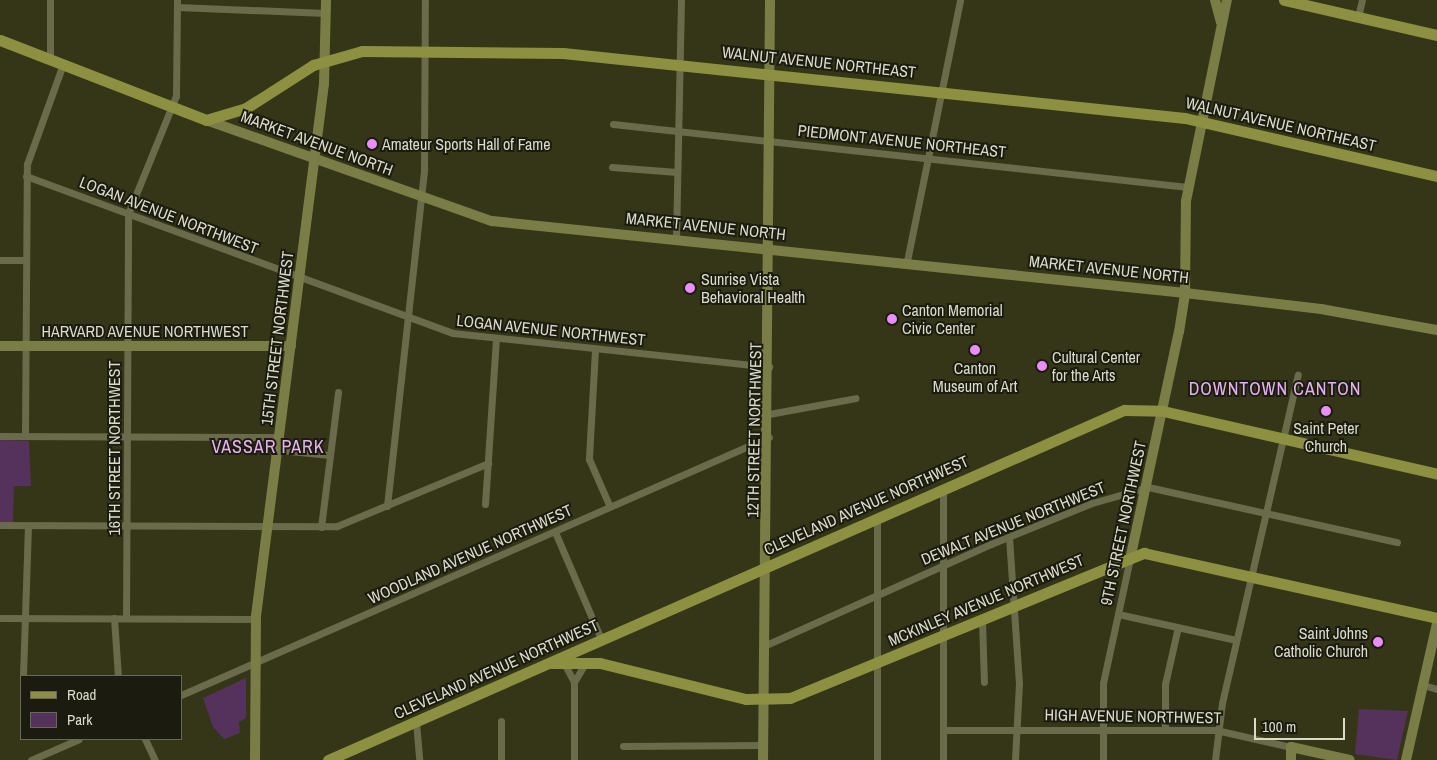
<!DOCTYPE html>
<html>
<head>
<meta charset="utf-8">
<style>
  body { margin:0 }
  #map { position:relative; width:1437px; height:760px; overflow:hidden; background:#343617; font-family:"Archivo Narrow",sans-serif }
  div>[style] { position:absolute }
  [style*='--x'] { left:calc(var(--x)*1px); top:calc(var(--y)*1px); width:calc(var(--w)*1px); rotate:calc(var(--a)*1deg) }
  .green>* { inset:0; background:#54325b }
  .street>* { height:7px; margin:-3.5px; padding:0 3.5px; transform-origin:3.5px; border-radius:3.5px; background:#696b4a }
  .secondary>* { height:10px; margin:-5px; padding:0 5px; transform-origin:5px; border-radius:5px; background:#7a7d45 }
  .primary>* { height:11px; margin:-5.5px; padding:0 5.5px; transform-origin:5.5px; border-radius:5.5px; background:#8c9040 }
  .dots>* { width:14px; height:14px; translate:-50% -50%; box-sizing:border-box; border:2px solid #1b1c0f; border-radius:50% }
  span { translate:-50% -50%; white-space:nowrap; text-align:center; line-height:1.15; -webkit-text-stroke:4px #1b1c0f; paint-order:stroke }
  .street-label { font-size:16px; color:#dadcca }
  .poi-label { font-size:16px; color:#dadcca }
  .left { translate:0 -50%; text-align:left }
  .right { translate:-100% -50%; text-align:right }
  .neighbourhood-label { font-size:18px; color:#e4b1ee; letter-spacing:1px }
  .legend { position:absolute; left:20px; top:675px; width:162px; height:65px; box-sizing:border-box; background:#1b1c0f; border:1px solid #67695a; margin:0; padding:6px 9px; list-style:none; font-size:15px; color:#dadcca }
  .legend li { display:flex; align-items:center; gap:10px; height:25px }
  .legend b { width:25px; border:1px solid #67695a }
  .scale { position:absolute; left:1254px; top:718px; width:91px; height:22px; box-sizing:border-box; border:2px solid #dadcca; border-top:0; padding-left:6px; font-size:15px; line-height:18px; white-space:nowrap; color:#dadcca; -webkit-text-stroke:4px #1b1c0f; paint-order:stroke }
</style>
</head>
<body>
<div id="map">
  <div class="green">
    <i style="clip-path:polygon(0 440px,29px 441px,31px 486px,14px 486px,13px 522px,0 522px)"></i>
    <i style="clip-path:polygon(246px 678px,246px 718px,239px 722px,240px 733px,224px 739px,213px 727px,203px 698px)"></i>
    <i style="clip-path:polygon(1359px 709px,1408px 711px,1397px 760px,1355px 754px)"></i>
  </div>
  <div class="street">
    <i style="--x:177;--y:7;--w:149;--a:2.3"></i>
    <i style="--x:1358;--y:17;--w:17;--a:-77"></i>
    <i style="--x:50;--y:59;--w:59;--a:-90"></i>
    <i style="--x:613;--y:124;--w:578;--a:6.25"></i>
    <i style="--x:612;--y:167;--w:65;--a:4.4"></i>
    <i style="--x:26;--y:176;--w:455;--a:20.2"></i>
    <i style="--x:453;--y:333;--w:318;--a:6.1"></i>
    <i style="--x:676;--y:239;--w:239;--a:-88.8"></i>
    <i style="--x:0;--y:260;--w:26;--a:0"></i>
    <i style="--x:907;--y:261;--w:266;--a:-78.5"></i>
    <i style="--x:595;--y:350;--w:109;--a:93.2"></i>
    <i style="--x:589;--y:459;--w:52;--a:66.4"></i>
    <i style="--x:769;--y:414;--w:88;--a:-10.4"></i>
    <i style="--x:25;--y:435;--w:271;--a:-89.6"></i>
    <i style="--x:27;--y:164;--w:106;--a:-70.2"></i>
    <i style="--x:0;--y:436;--w:280;--a:0.2"></i>
    <i style="--x:279;--y:450;--w:51;--a:5.6"></i>
    <i style="--x:485;--y:504;--w:165;--a:-86.2"></i>
    <i style="--x:387;--y:506;--w:339;--a:-83.7"></i>
    <i style="--x:424;--y:169;--w:169;--a:-89.7"></i>
    <i style="--x:0;--y:525;--w:337;--a:0.2"></i>
    <i style="--x:337;--y:526;--w:164;--a:-22.6"></i>
    <i style="--x:321;--y:527;--w:136;--a:-82.8"></i>
    <i style="--x:555;--y:532;--w:116;--a:66.7"></i>
    <i style="--x:1009;--y:537;--w:146;--a:86.1"></i>
    <i style="--x:1019;--y:683;--w:77;--a:93"></i>
    <i style="--x:1118;--y:614;--w:121;--a:12.4"></i>
    <i style="--x:0;--y:618;--w:256;--a:0.2"></i>
    <i style="--x:114;--y:618;--w:58;--a:86.1"></i>
    <i style="--x:126;--y:618;--w:404;--a:-89.7"></i>
    <i style="--x:128;--y:214;--w:127;--a:-67.9"></i>
    <i style="--x:176;--y:96;--w:96;--a:-89.4"></i>
    <i style="--x:982;--y:620;--w:62;--a:88.2"></i>
    <i style="--x:766;--y:645;--w:247;--a:-24.2"></i>
    <i style="--x:991;--y:544;--w:109;--a:-22.1"></i>
    <i style="--x:1092;--y:503;--w:58;--a:-15.9"></i>
    <i style="--x:1148;--y:487;--w:255;--a:12.5"></i>
    <i style="--x:564;--y:663;--w:21;--a:62"></i>
    <i style="--x:574;--y:682;--w:78;--a:90"></i>
    <i style="--x:23;--y:676;--w:150;--a:-88.1"></i>
    <i style="--x:574;--y:682;--w:23;--a:-59"></i>
    <i style="--x:1423;--y:685;--w:15;--a:16"></i>
    <i style="--x:181;--y:695;--w:642;--a:-23.69"></i>
    <i style="--x:501;--y:721;--w:39;--a:90"></i>
    <i style="--x:416;--y:722;--w:38;--a:85"></i>
    <i style="--x:943;--y:730;--w:273;--a:0"></i>
    <i style="--x:1216;--y:730;--w:77;--a:12.8"></i>
    <i style="--x:1165;--y:730;--w:46;--a:-90"></i>
    <i style="--x:1165;--y:684;--w:58;--a:-77.2"></i>
    <i style="--x:145;--y:739;--w:23;--a:65"></i>
    <i style="--x:623;--y:746;--w:141;--a:-0.4"></i>
    <i style="--x:31;--y:760;--w:52;--a:-23.6"></i>
    <i style="--x:877;--y:760;--w:242;--a:-90"></i>
    <i style="--x:943;--y:760;--w:272;--a:-90"></i>
    <i style="--x:1103;--y:760;--w:77;--a:-90"></i>
    <i style="--x:1103;--y:683;--w:128;--a:-77.8"></i>
    <i style="--x:1215;--y:760;--w:57;--a:-83"></i>
    <i style="--x:1222;--y:703;--w:337;--a:-77"></i>
  </div>
  <div class="secondary">
    <i style="--x:1215;--y:0;--w:23;--a:75"></i>
    <i style="--x:206;--y:120;--w:303;--a:19.5"></i>
    <i style="--x:492;--y:221;--w:697;--a:5.93"></i>
    <i style="--x:1185;--y:293;--w:137;--a:6.7"></i>
    <i style="--x:1321;--y:309;--w:118;--a:10.3"></i>
    <i style="--x:0;--y:346;--w:291;--a:0"></i>
    <i style="--x:1131;--y:555;--w:228;--a:-77.9"></i>
    <i style="--x:1179;--y:332;--w:39;--a:-81"></i>
    <i style="--x:1185;--y:293;--w:92;--a:-89.4"></i>
    <i style="--x:1186;--y:201;--w:205;--a:-78.5"></i>
    <i style="--x:255;--y:760;--w:144;--a:-89.6"></i>
    <i style="--x:256;--y:616;--w:536;--a:-82.72"></i>
    <i style="--x:324;--y:84;--w:84;--a:-88.6"></i>
    <i style="--x:763;--y:760;--w:760;--a:-89.47"></i>
    <i style="--x:1291;--y:760;--w:13;--a:-90"></i>
    <i style="--x:1291;--y:747;--w:60;--a:12.4"></i>
    <i style="--x:1406;--y:760;--w:140;--a:-77.2"></i>
  </div>
  <div class="primary">
    <i style="--x:1284;--y:0;--w:157;--a:12.9"></i>
    <i style="--x:0;--y:40;--w:221;--a:21.2"></i>
    <i style="--x:206;--y:120;--w:42;--a:-16.7"></i>
    <i style="--x:246;--y:108;--w:80;--a:-32.7"></i>
    <i style="--x:313;--y:65;--w:51;--a:-15.9"></i>
    <i style="--x:362;--y:51;--w:201;--a:0.6"></i>
    <i style="--x:563;--y:53;--w:625;--a:5.97"></i>
    <i style="--x:1185;--y:118;--w:259;--a:13"></i>
    <i style="--x:550;--y:663;--w:50;--a:0"></i>
    <i style="--x:600;--y:663;--w:150;--a:13.9"></i>
    <i style="--x:746;--y:699;--w:44;--a:-1.3"></i>
    <i style="--x:790;--y:698;--w:383;--a:-22.3"></i>
    <i style="--x:1144;--y:553;--w:300;--a:12.5"></i>
    <i style="--x:328;--y:760;--w:870;--a:-23.74"></i>
    <i style="--x:1124;--y:410;--w:39;--a:1"></i>
    <i style="--x:1163;--y:411;--w:281;--a:12.9"></i>
  </div>
  <div class="dots">
    <i style="left:372px;top:144px;background:#ea8dfd"></i>
    <i style="left:690px;top:288px;background:#ea8dfd"></i>
    <i style="left:892px;top:319px;background:#ea8dfd"></i>
    <i style="left:975px;top:350px;background:#ea8dfd"></i>
    <i style="left:1042px;top:366px;background:#ea8dfd"></i>
    <i style="left:1326px;top:411px;background:#ea8dfd"></i>
    <i style="left:1378px;top:642px;background:#ea8dfd"></i>
  </div>
  <div class="street-label">
    <span style="left:819px;top:62px;rotate:6deg">WALNUT AVENUE NORTHEAST</span>
    <span style="left:1281px;top:124px;rotate:13deg">WALNUT AVENUE NORTHEAST</span>
    <span style="left:902px;top:141px;rotate:6deg">PIEDMONT AVENUE NORTHEAST</span>
    <span style="left:317px;top:143px;rotate:20deg">MARKET AVENUE NORTH</span>
    <span style="left:169px;top:215px;rotate:21deg">LOGAN AVENUE NORTHWEST</span>
    <span style="left:706px;top:226px;rotate:6deg">MARKET AVENUE NORTH</span>
    <span style="left:1109px;top:269px;rotate:6deg">MARKET AVENUE NORTH</span>
    <span style="left:551px;top:330px;rotate:6deg">LOGAN AVENUE NORTHWEST</span>
    <span style="left:145px;top:331px">HARVARD AVENUE NORTHWEST</span>
    <span style="left:277px;top:338px;rotate:-83deg">15TH STREET NORTHWEST</span>
    <span style="left:754px;top:430px;rotate:-89deg">12TH STREET NORTHWEST</span>
    <span style="left:114px;top:448px;rotate:-90deg">16TH STREET NORTHWEST</span>
    <span style="left:866px;top:505px;rotate:-24deg">CLEVELAND AVENUE NORTHWEST</span>
    <span style="left:1013px;top:523px;rotate:-22deg">DEWALT AVENUE NORTHWEST</span>
    <span style="left:1123px;top:523px;rotate:-78deg">9TH STREET NORTHWEST</span>
    <span style="left:470px;top:554px;rotate:-24deg">WOODLAND AVENUE NORTHWEST</span>
    <span style="left:986px;top:600px;rotate:-23deg">MCKINLEY AVENUE NORTHWEST</span>
    <span style="left:496px;top:669px;rotate:-24deg">CLEVELAND AVENUE NORTHWEST</span>
    <span style="left:1133px;top:716px;rotate:1deg">HIGH AVENUE NORTHWEST</span>
  </div>
  <div class="poi-label">
    <span class="left" style="left:382px;top:144px">Amateur Sports Hall of Fame</span>
    <span class="left" style="left:701px;top:288px">Sunrise Vista<br>Behavioral Health</span>
    <span class="left" style="left:902px;top:319px">Canton Memorial<br>Civic Center</span>
    <span class="left" style="left:1052px;top:366px">Cultural Center<br>for the Arts</span>
    <span style="left:975px;top:377px">Canton<br>Museum of Art</span>
    <span style="left:1326px;top:437px">Saint Peter<br>Church</span>
    <span class="right" style="left:1368px;top:642px">Saint Johns<br>Catholic Church</span>
  </div>
  <div class="neighbourhood-label">
    <span style="left:1275px;top:389px">DOWNTOWN CANTON</span>
    <span style="left:268px;top:447px">VASSAR PARK</span>
  </div>
  <ul class="legend">
  <li><b style="height:6px;background:#8c9040"></b>Road</li>
  <li><b style="height:14px;background:#54325b"></b>Park</li>
  </ul>
  <div class="scale">100 m</div>
</div>
</body>
</html>
